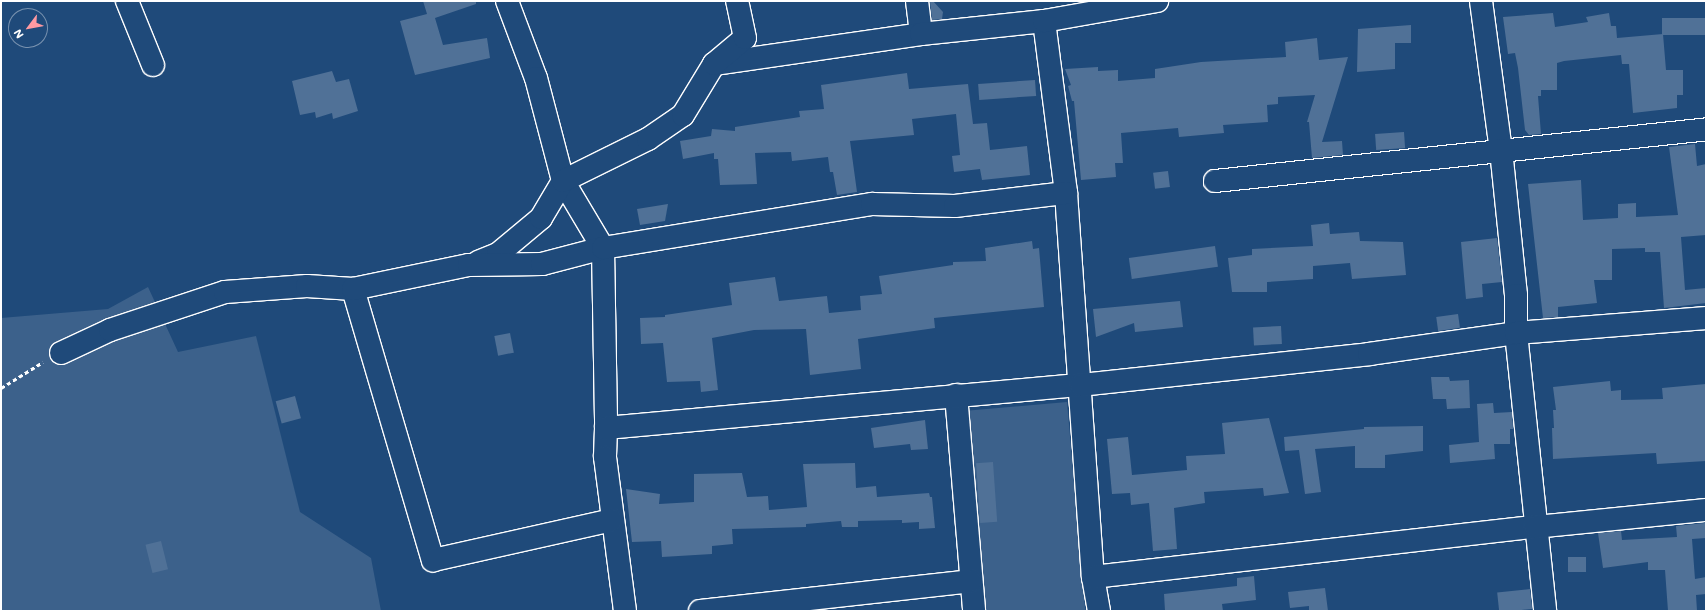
<!DOCTYPE html>
<html>
<head>
<meta charset="utf-8">
<style>
  body { margin:0 }
  #map { position:relative; width:1707px; height:612px; overflow:hidden; background:#1f4a7a; font-family:Mali,sans-serif }
  div>[style] { position:absolute }
  [style*='--x'] { left:calc(var(--x)*1px); top:calc(var(--y)*1px); width:calc(var(--w)*1px); rotate:calc(var(--a)*1deg) }
  .green>* { inset:0; background:#3c618b; transform-origin:0 0 }
  .building>* { inset:0; background:#507197; transform-origin:0 0 }
  .path>* { height:2.5px; margin-top:-1.25px; transform-origin:0; background:repeating-linear-gradient(90deg,#fff 0 4px,transparent 0 7px) }
  .roads { filter:drop-shadow(1px 0 #fff) drop-shadow(-1px 0 #fff) drop-shadow(0 1px #fff) drop-shadow(0 -1px #fff) }
  .minor>* { height:22px; margin:-11px; padding:0 11px; transform-origin:11px; border-radius:11px; background:#1f4a7a }
  span { translate:-50% -50%; white-space:nowrap; text-align:center; line-height:1.15; -webkit-text-stroke:4px #1f4a7a; paint-order:stroke }
  .frame { position:absolute; inset:0; border:2px solid #fff; pointer-events:none }
  .north { position:absolute; left:8px; top:8px; width:40px; height:40px; box-sizing:border-box; background:#1f4a7a; border:1px solid #7992af; border-radius:50%; rotate:238deg; font-size:11px; font-weight:700; line-height:16px; text-align:center; color:#fff }
  .north::after { content:''; display:block; margin:auto; width:14px; height:18px; background:#ff9aa2; clip-path:polygon(50% 0,100% 100%,50% 72%,0 100%) }
</style>
</head>
<body>
<div id="map">
  <div class="green">
    <i style="clip-path:polygon(148px 287px,178px 352px,256px 336px,300px 512px,371px 558px,381px 611px,1px 611px,1px 318px,108px 309px)"></i>
    <i style="left:1067px;top:402px;width:210px;height:101px;rotate:85deg"></i>
  </div>
  <div class="building">
    <i style="clip-path:polygon(423px 1px,476px 1px,476px 4px,435px 18px,443px 45px,487px 38px,490px 58px,415px 75px,400px 21px,427px 14px)"></i>
    <i style="clip-path:polygon(930px 1px,933px 1px,943px 12px,942px 19px,932px 20px)"></i>
    <i style="clip-path:polygon(1553px 13px,1555px 27px,1588px 22px,1586px 17px,1609px 13px,1611px 26px,1616px 26px,1617px 38px,1663px 34px,1666px 70px,1683px 70px,1683px 95px,1677px 95px,1677px 108px,1633px 113px,1629px 64px,1622px 64px,1621px 55px,1564px 61px,1557px 63px,1557px 90px,1541px 90px,1541px 96px,1538px 96px,1541px 134px,1529px 135px,1525px 130px,1518px 68px,1515px 53px,1508px 54px,1503px 17px)"></i>
    <i style="left:1706px;top:18px;width:17px;height:44px;rotate:90deg"></i>
    <i style="clip-path:polygon(1411px 25px,1411px 43px,1395px 43px,1395px 69px,1357px 72px,1358px 29px)"></i>
    <i style="clip-path:polygon(1317px 38px,1319px 60px,1348px 57px,1322px 142px,1342px 141px,1343px 155px,1312px 158px,1309px 122px,1307px 122px,1315px 95px,1278px 97px,1278px 104px,1267px 105px,1268px 122px,1223px 125px,1224px 133px,1179px 137px,1178px 128px,1121px 133px,1123px 163px,1115px 163px,1116px 177px,1081px 180px,1074px 101px,1072px 101px,1068px 86px,1071px 85px,1065px 69px,1098px 67px,1098px 71px,1118px 70px,1118px 81px,1155px 78px,1155px 69px,1201px 62px,1286px 57px,1285px 42px)"></i>
    <i style="clip-path:polygon(332px 71px,336px 82px,349px 79px,358px 111px,333px 119px,332px 113px,316px 118px,315px 112px,300px 115px,292px 81px)"></i>
    <i style="clip-path:polygon(907px 73px,909px 89px,968px 84px,973px 124px,987px 123px,990px 150px,1027px 146px,1030px 175px,982px 180px,980px 169px,954px 172px,952px 156px,960px 155px,956px 114px,912px 119px,914px 135px,850px 141px,857px 192px,837px 195px,833px 172px,830px 172px,828px 157px,792px 161px,791px 152px,755px 153px,757px 184px,720px 185px,718px 159px,714px 159px,714px 153px,683px 159px,680px 141px,711px 136px,712px 129px,735px 131px,735px 127px,800px 117px,799px 111px,824px 109px,821px 85px)"></i>
    <i style="left:1035px;top:80px;width:16px;height:57px;rotate:86deg"></i>
    <i style="left:1404px;top:132px;width:16px;height:29px;rotate:86deg"></i>
    <i style="clip-path:polygon(1695px 144px,1697px 166px,1706px 164px,1706px 235px,1681px 237px,1685px 290px,1706px 288px,1706px 303px,1664px 308px,1660px 252px,1645px 252px,1645px 248px,1612px 249px,1612px 280px,1594px 280px,1597px 303px,1558px 307px,1558px 317px,1543px 318px,1528px 184px,1581px 180px,1583px 220px,1618px 218px,1618px 204px,1636px 203px,1636px 217px,1678px 215px,1669px 147px)"></i>
    <i style="left:1168px;top:171px;width:16px;height:15px;rotate:83deg"></i>
    <i style="clip-path:polygon(668px 204px,665px 221px,640px 225px,637px 209px)"></i>
    <i style="clip-path:polygon(1329px 223px,1330px 234px,1359px 232px,1360px 241px,1403px 242px,1406px 275px,1352px 279px,1350px 263px,1313px 266px,1313px 279px,1267px 282px,1267px 292px,1232px 292px,1228px 258px,1252px 255px,1252px 249px,1313px 246px,1311px 225px)"></i>
    <i style="clip-path:polygon(1497px 238px,1502px 282px,1482px 284px,1483px 297px,1466px 299px,1461px 242px)"></i>
    <i style="clip-path:polygon(1032px 241px,1033px 249px,1039px 248px,1044px 307px,934px 318px,935px 328px,858px 339px,861px 369px,810px 375px,806px 329px,754px 330px,712px 338px,718px 390px,701px 392px,700px 381px,667px 382px,663px 343px,641px 344px,640px 318px,665px 317px,665px 315px,732px 305px,729px 283px,775px 277px,779px 301px,827px 296px,829px 313px,861px 310px,860px 296px,882px 294px,879px 276px,953px 265px,953px 262px,986px 261px,985px 248px)"></i>
    <i style="left:1215px;top:246px;width:21px;height:87px;rotate:82deg"></i>
    <i style="clip-path:polygon(1180px 301px,1183px 327px,1135px 332px,1134px 323px,1096px 337px,1093px 309px)"></i>
    <i style="left:1458px;top:314px;width:14px;height:22px;rotate:82deg"></i>
    <i style="left:1281px;top:326px;width:18px;height:28px;rotate:87deg"></i>
    <i style="left:510px;top:333px;width:20px;height:16px;rotate:79deg"></i>
    <i style="clip-path:polygon(1431px 377px,1449px 377px,1450px 381px,1469px 380px,1470px 408px,1447px 409px,1446px 399px,1433px 399px)"></i>
    <i style="clip-path:polygon(1610px 381px,1611px 391px,1621px 390px,1621px 400px,1663px 399px,1662px 388px,1706px 384px,1706px 461px,1657px 464px,1656px 453px,1553px 459px,1552px 428px,1554px 428px,1553px 410px,1556px 410px,1553px 387px)"></i>
    <i style="left:295px;top:396px;width:23px;height:20px;rotate:75deg"></i>
    <i style="clip-path:polygon(1493px 403px,1494px 413px,1512px 412px,1513px 429px,1510px 429px,1510px 444px,1494px 444px,1495px 459px,1450px 463px,1449px 445px,1479px 442px,1477px 404px)"></i>
    <i style="clip-path:polygon(1269px 418px,1289px 493px,1264px 496px,1263px 488px,1204px 492px,1205px 503px,1174px 508px,1177px 549px,1153px 551px,1149px 503px,1131px 505px,1130px 493px,1112px 494px,1107px 439px,1128px 437px,1132px 475px,1187px 470px,1186px 456px,1225px 454px,1222px 423px)"></i>
    <i style="clip-path:polygon(925px 420px,928px 449px,911px 450px,910px 444px,874px 448px,871px 428px)"></i>
    <i style="clip-path:polygon(1423px 426px,1423px 451px,1385px 455px,1385px 468px,1355px 468px,1355px 446px,1315px 449px,1321px 492px,1305px 494px,1299px 450px,1285px 451px,1284px 437px,1364px 429px,1364px 427px)"></i>
    <i style="left:993px;top:462px;width:60px;height:17px;rotate:86deg"></i>
    <i style="clip-path:polygon(855px 463px,856px 488px,876px 486px,877px 497px,929px 493px,930px 497px,932px 497px,935px 528px,919px 529px,919px 522px,902px 523px,902px 520px,858px 521px,858px 527px,842px 527px,841px 521px,806px 524px,806px 527px,732px 529px,733px 544px,712px 546px,712px 554px,662px 557px,661px 541px,632px 542px,626px 489px,660px 494px,659px 504px,694px 502px,694px 474px,742px 473px,747px 497px,768px 496px,769px 510px,807px 507px,803px 464px)"></i>
    <i style="clip-path:polygon(1705px 523px,1706px 538px,1692px 539px,1695px 579px,1706px 577px,1706px 594px,1696px 595px,1697px 611px,1668px 611px,1665px 570px,1648px 570px,1648px 562px,1603px 568px,1598px 533px,1621px 531px,1622px 540px,1677px 537px,1676px 526px)"></i>
    <i style="left:161px;top:541px;width:29px;height:16px;rotate:76deg"></i>
    <i style="left:1568px;top:557px;width:18px;height:15px"></i>
    <i style="clip-path:polygon(1254px 576px,1256px 600px,1222px 604px,1223px 611px,1165px 611px,1164px 594px,1237px 586px,1237px 578px)"></i>
    <i style="clip-path:polygon(1325px 588px,1328px 611px,1309px 611px,1309px 606px,1290px 608px,1288px 592px)"></i>
    <i style="left:1530px;top:589px;width:20px;height:33px;rotate:84deg"></i>
  </div>
  <div class="path">
    <i style="--x:1;--y:388;--w:49;--a:-31.8"></i>
  </div>
  <div class="roads">
    <div class="minor">
      <i style="--x:127;--y:1;--w:69;--a:67.9"></i>
      <i style="--x:507;--y:1;--w:82;--a:69.4"></i>
      <i style="--x:536;--y:78;--w:106;--a:75.3"></i>
      <i style="--x:563;--y:181;--w:78;--a:59.2"></i>
      <i style="--x:603;--y:248;--w:180;--a:89"></i>
      <i style="--x:606;--y:428;--w:29;--a:92"></i>
      <i style="--x:605;--y:457;--w:155;--a:82.6"></i>
      <i style="--x:917;--y:1;--w:33;--a:83"></i>
      <i style="--x:1481;--y:1;--w:150;--a:82.4"></i>
      <i style="--x:1501;--y:150;--w:146;--a:84.1"></i>
      <i style="--x:1516;--y:295;--w:38;--a:90"></i>
      <i style="--x:1516;--y:333;--w:280;--a:84"></i>
      <i style="--x:1044;--y:21;--w:173;--a:82.7"></i>
      <i style="--x:1066;--y:193;--w:385;--a:86"></i>
      <i style="--x:1093;--y:577;--w:35;--a:80"></i>
      <i style="--x:714;--y:64;--w:209;--a:-8.2"></i>
      <i style="--x:921;--y:34;--w:124;--a:-6"></i>
      <i style="--x:1044;--y:21;--w:115;--a:-10"></i>
      <i style="--x:1215;--y:181;--w:494;--a:-6"></i>
      <i style="--x:478;--y:262;--w:22;--a:-22"></i>
      <i style="--x:498;--y:254;--w:56;--a:-39.9"></i>
      <i style="--x:541;--y:218;--w:43;--a:-59.3"></i>
      <i style="--x:563;--y:181;--w:95;--a:-26.3"></i>
      <i style="--x:648;--y:139;--w:42;--a:-34.4"></i>
      <i style="--x:683;--y:115;--w:60;--a:-58.7"></i>
      <i style="--x:714;--y:64;--w:40;--a:-40"></i>
      <i style="--x:745;--y:38;--w:38;--a:-102"></i>
      <i style="--x:353;--y:289;--w:283;--a:73.6"></i>
      <i style="--x:433;--y:560;--w:183;--a:-12.6"></i>
      <i style="--x:61;--y:353;--w:54;--a:-25.1"></i>
      <i style="--x:110;--y:330;--w:121;--a:-18.3"></i>
      <i style="--x:225;--y:292;--w:82;--a:-4.2"></i>
      <i style="--x:307;--y:286;--w:46;--a:3.7"></i>
      <i style="--x:353;--y:289;--w:118;--a:-11.7"></i>
      <i style="--x:469;--y:265;--w:73;--a:-0.8"></i>
      <i style="--x:542;--y:264;--w:63;--a:-14.7"></i>
      <i style="--x:603;--y:248;--w:273;--a:-9.3"></i>
      <i style="--x:872;--y:204;--w:83;--a:1.4"></i>
      <i style="--x:955;--y:206;--w:112;--a:-6.7"></i>
      <i style="--x:956;--y:395;--w:217;--a:85.2"></i>
      <i style="--x:606;--y:428;--w:477;--a:-5.2"></i>
      <i style="--x:1081;--y:385;--w:290;--a:-6.1"></i>
      <i style="--x:1369;--y:354;--w:148;--a:-8.1"></i>
      <i style="--x:1516;--y:333;--w:191;--a:-4.5"></i>
      <i style="--x:1093;--y:577;--w:445;--a:-6.5"></i>
      <i style="--x:1535;--y:527;--w:172;--a:-5.7"></i>
      <i style="--x:700;--y:611;--w:272;--a:-6.3"></i>
    </div>
  </div>
  <div class="frame"></div>
  <div class="north">N</div>
</div>
</body>
</html>
